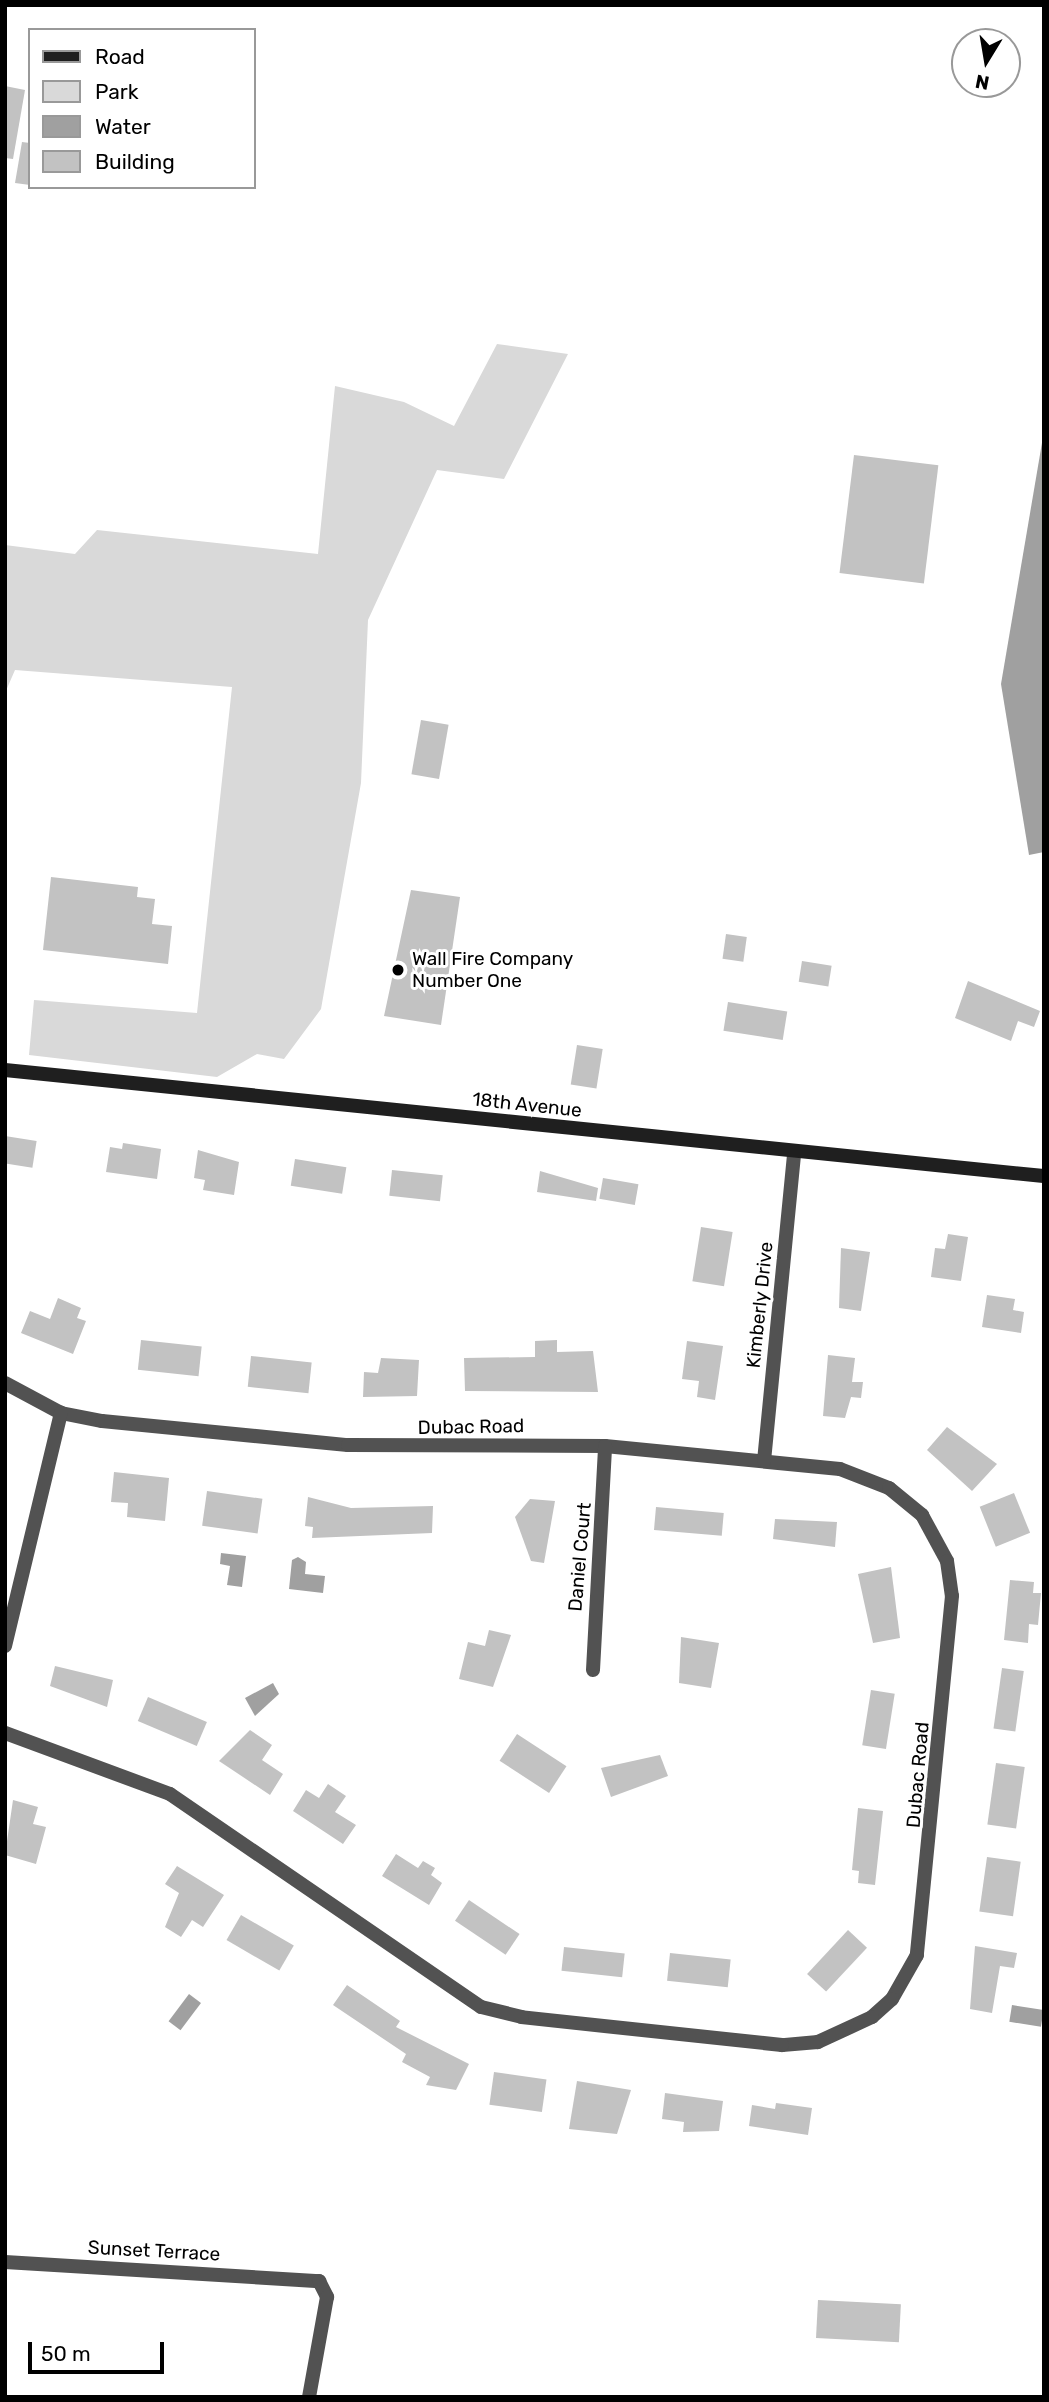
<!DOCTYPE html>
<html>
<head>
<meta charset="utf-8">
<style>
  body { margin:0 }
  #map { position:relative; width:1049px; height:2402px; overflow:hidden; background:#fff; font-family:Rubik,sans-serif }
  div>[style] { position:absolute }
  [style*='--x'] { left:calc(var(--x)*1px); top:calc(var(--y)*1px); width:calc(var(--w)*1px); rotate:calc(var(--a)*1deg) }
  .green>* { inset:0; background:#d9d9d9 }
  .water>* { inset:0; background:#a0a0a0; transform-origin:0 0 }
  .building>* { inset:0; background:#c2c2c2; transform-origin:0 0 }
  .street>* { height:14px; margin:-7px; padding:0 7px; transform-origin:7px; border-radius:7px; background:#525252 }
  .secondary>* { height:14px; margin:-7px; padding:0 7px; transform-origin:7px; border-radius:7px; background:#1f1f1f }
  .dots>* { width:19px; height:19px; translate:-50% -50%; box-sizing:border-box; border:4px solid #fff; border-radius:50% }
  span { translate:-50% -50%; white-space:nowrap; text-align:center; line-height:1.15; -webkit-text-stroke:6px #fff; paint-order:stroke }
  .poi-label { font-size:19px; color:#000 }
  .left { translate:0 -50%; text-align:left }
  .street-label { font-size:19px; color:#000 }
  .frame { position:absolute; inset:0; border:7px solid #000; pointer-events:none }
  .legend { position:absolute; left:28px; top:28px; width:228px; height:161px; box-sizing:border-box; background:#fff; border:2px solid #999; margin:0; padding:9px 12px; list-style:none; font-size:21px; color:#000 }
  .legend li { display:flex; align-items:center; gap:14px; height:35px }
  .legend b { width:35px; border:2px solid #999 }
  .north { position:absolute; left:951px; top:28px; width:70px; height:70px; box-sizing:border-box; background:#fff; border:2px solid #999; border-radius:50%; rotate:191deg; font-size:19px; font-weight:700; line-height:28px; text-align:center; color:#000 }
  .north::after { content:''; display:block; margin:auto; width:24px; height:32px; background:#000; clip-path:polygon(50% 0,100% 100%,50% 72%,0 100%) }
  .scale { position:absolute; left:28px; top:2342px; width:136px; height:32px; box-sizing:border-box; border:4px solid #000; border-top:0; padding-left:9px; font-size:21px; line-height:24px; white-space:nowrap; color:#000; -webkit-text-stroke:5px #fff; paint-order:stroke }
</style>
</head>
<body>
<div id="map">
  <div class="green">
    <i style="clip-path:polygon(497px 344px,568px 354px,504px 479px,437px 470px,368px 620px,361px 783px,321px 1009px,284px 1059px,257px 1054px,217px 1077px,29px 1055px,34px 1000px,197px 1013px,232px 687px,15px 670px,5px 693px,5px 545px,75px 554px,97px 530px,318px 554px,335px 386px,404px 402px,454px 426px)"></i>
  </div>
  <div class="water">
    <i style="clip-path:polygon(1044px 431px,1044px 852px,1029px 855px,1001px 684px)"></i>
    <i style="clip-path:polygon(221px 1553px,246px 1556px,242px 1587px,227px 1585px,230px 1566px,220px 1564px)"></i>
    <i style="clip-path:polygon(298px 1557px,306px 1562px,305px 1574px,325px 1576px,323px 1593px,289px 1589px,292px 1560px)"></i>
    <i style="clip-path:polygon(273px 1683px,279px 1694px,255px 1716px,245px 1698px)"></i>
    <i style="left:189px;top:1994px;width:15px;height:34px;rotate:37deg"></i>
    <i style="left:1012px;top:2005px;width:32px;height:17px;rotate:9deg"></i>
  </div>
  <div class="building">
    <i style="clip-path:polygon(5px 86px,25px 90px,13px 159px,5px 158px)"></i>
    <i style="clip-path:polygon(22px 142px,30px 143px,30px 185px,15px 183px)"></i>
    <i style="left:854px;top:455px;width:85px;height:119px;rotate:7deg"></i>
    <i style="left:421px;top:720px;width:28px;height:55px;rotate:10deg"></i>
    <i style="clip-path:polygon(51px 877px,138px 887px,137px 897px,155px 899px,152px 924px,172px 926px,168px 964px,43px 950px)"></i>
    <i style="clip-path:polygon(411px 890px,460px 897px,441px 1025px,384px 1016px)"></i>
    <i style="left:726px;top:934px;width:21px;height:25px;rotate:8deg"></i>
    <i style="left:802px;top:961px;width:30px;height:21px;rotate:9deg"></i>
    <i style="clip-path:polygon(968px 981px,1040px 1011px,1034px 1027px,1018px 1021px,1011px 1041px,955px 1018px)"></i>
    <i style="left:728px;top:1002px;width:60px;height:29px;rotate:9deg"></i>
    <i style="left:577px;top:1045px;width:26px;height:40px;rotate:9deg"></i>
    <i style="left:5px;top:1136px;width:32px;height:27px;rotate:9deg"></i>
    <i style="clip-path:polygon(123px 1143px,161px 1149px,157px 1179px,106px 1172px,110px 1147px,122px 1149px)"></i>
    <i style="clip-path:polygon(198px 1150px,239px 1162px,234px 1195px,203px 1190px,205px 1180px,194px 1178px)"></i>
    <i style="left:295px;top:1159px;width:52px;height:27px;rotate:9deg"></i>
    <i style="left:392px;top:1170px;width:51px;height:26px;rotate:6deg"></i>
    <i style="clip-path:polygon(540px 1171px,598px 1188px,596px 1201px,537px 1192px)"></i>
    <i style="left:603px;top:1178px;width:36px;height:21px;rotate:10deg"></i>
    <i style="left:701px;top:1227px;width:32px;height:55px;rotate:9deg"></i>
    <i style="clip-path:polygon(948px 1234px,968px 1237px,961px 1281px,931px 1277px,935px 1248px,945px 1249px)"></i>
    <i style="clip-path:polygon(841px 1248px,870px 1252px,861px 1311px,839px 1308px)"></i>
    <i style="clip-path:polygon(987px 1295px,1015px 1299px,1013px 1310px,1024px 1312px,1021px 1333px,982px 1327px)"></i>
    <i style="clip-path:polygon(58px 1298px,81px 1308px,77px 1318px,86px 1321px,73px 1354px,21px 1333px,30px 1311px,50px 1319px)"></i>
    <i style="left:141px;top:1340px;width:61px;height:30px;rotate:6deg"></i>
    <i style="clip-path:polygon(557px 1340px,557px 1352px,593px 1351px,598px 1392px,465px 1391px,464px 1358px,535px 1357px,535px 1341px)"></i>
    <i style="clip-path:polygon(687px 1341px,723px 1346px,715px 1400px,697px 1397px,699px 1381px,682px 1379px)"></i>
    <i style="clip-path:polygon(828px 1355px,855px 1358px,852px 1382px,863px 1382px,861px 1398px,851px 1397px,845px 1418px,823px 1416px)"></i>
    <i style="left:251px;top:1356px;width:61px;height:31px;rotate:6deg"></i>
    <i style="clip-path:polygon(381px 1358px,419px 1360px,417px 1396px,363px 1397px,364px 1372px,378px 1373px)"></i>
    <i style="clip-path:polygon(947px 1427px,997px 1464px,972px 1491px,927px 1450px)"></i>
    <i style="clip-path:polygon(114px 1472px,169px 1478px,165px 1521px,127px 1517px,128px 1503px,111px 1502px)"></i>
    <i style="left:207px;top:1491px;width:56px;height:35px;rotate:8deg"></i>
    <i style="left:1014px;top:1493px;width:43px;height:37px;rotate:68deg"></i>
    <i style="clip-path:polygon(308px 1497px,351px 1508px,433px 1506px,432px 1533px,312px 1538px,313px 1527px,305px 1526px)"></i>
    <i style="clip-path:polygon(530px 1499px,555px 1501px,544px 1563px,531px 1561px,515px 1517px)"></i>
    <i style="left:656px;top:1507px;width:68px;height:23px;rotate:5deg"></i>
    <i style="clip-path:polygon(775px 1519px,837px 1522px,835px 1547px,773px 1539px)"></i>
    <i style="clip-path:polygon(891px 1567px,900px 1638px,873px 1643px,858px 1574px)"></i>
    <i style="clip-path:polygon(1010px 1580px,1034px 1582px,1033px 1593px,1041px 1593px,1038px 1625px,1029px 1624px,1028px 1643px,1004px 1640px)"></i>
    <i style="clip-path:polygon(489px 1630px,511px 1635px,493px 1687px,459px 1679px,468px 1642px,485px 1646px)"></i>
    <i style="clip-path:polygon(681px 1637px,719px 1643px,711px 1688px,679px 1683px)"></i>
    <i style="clip-path:polygon(55px 1666px,113px 1680px,107px 1707px,50px 1686px)"></i>
    <i style="left:1002px;top:1668px;width:22px;height:61px;rotate:8deg"></i>
    <i style="left:871px;top:1690px;width:24px;height:56px;rotate:9deg"></i>
    <i style="left:148px;top:1697px;width:64px;height:26px;rotate:23deg"></i>
    <i style="clip-path:polygon(250px 1730px,272px 1745px,262px 1760px,283px 1774px,270px 1795px,219px 1761px)"></i>
    <i style="left:517px;top:1734px;width:59px;height:32px;rotate:33deg"></i>
    <i style="clip-path:polygon(660px 1755px,668px 1776px,611px 1797px,601px 1768px)"></i>
    <i style="left:996px;top:1763px;width:29px;height:62px;rotate:8deg"></i>
    <i style="clip-path:polygon(328px 1784px,346px 1796px,335px 1812px,356px 1825px,343px 1844px,293px 1811px,306px 1790px,319px 1798px)"></i>
    <i style="clip-path:polygon(13px 1800px,38px 1807px,33px 1824px,46px 1827px,36px 1864px,5px 1855px)"></i>
    <i style="clip-path:polygon(858px 1808px,883px 1811px,875px 1885px,858px 1883px,859px 1871px,852px 1870px)"></i>
    <i style="clip-path:polygon(396px 1854px,418px 1868px,423px 1861px,435px 1868px,431px 1875px,442px 1883px,429px 1905px,382px 1876px)"></i>
    <i style="left:987px;top:1857px;width:34px;height:55px;rotate:8deg"></i>
    <i style="clip-path:polygon(177px 1866px,224px 1895px,203px 1927px,192px 1920px,181px 1937px,165px 1927px,179px 1893px,165px 1884px)"></i>
    <i style="left:469px;top:1900px;width:61px;height:25px;rotate:34deg"></i>
    <i style="left:241px;top:1915px;width:61px;height:29px;rotate:30deg"></i>
    <i style="left:848px;top:1930px;width:26px;height:60px;rotate:43deg"></i>
    <i style="clip-path:polygon(975px 1946px,1017px 1953px,1014px 1968px,1000px 1966px,992px 2013px,970px 2009px)"></i>
    <i style="left:564px;top:1947px;width:61px;height:24px;rotate:6deg"></i>
    <i style="left:670px;top:1953px;width:61px;height:28px;rotate:6deg"></i>
    <i style="clip-path:polygon(347px 1985px,400px 2021px,396px 2027px,469px 2064px,456px 2090px,426px 2085px,430px 2077px,402px 2062px,406px 2054px,333px 2005px)"></i>
    <i style="left:494px;top:2072px;width:53px;height:33px;rotate:8deg"></i>
    <i style="clip-path:polygon(577px 2081px,631px 2090px,617px 2134px,569px 2129px)"></i>
    <i style="clip-path:polygon(665px 2093px,723px 2101px,719px 2131px,683px 2132px,684px 2122px,662px 2119px)"></i>
    <i style="clip-path:polygon(776px 2103px,812px 2108px,808px 2135px,749px 2126px,752px 2105px,775px 2109px)"></i>
    <i style="left:818px;top:2300px;width:83px;height:38px;rotate:3deg"></i>
  </div>
  <div class="street">
    <i style="--x:5;--y:1383;--w:64;--a:28.2"></i>
    <i style="--x:61;--y:1413;--w:42;--a:11"></i>
    <i style="--x:102;--y:1421;--w:247;--a:5.6"></i>
    <i style="--x:348;--y:1445;--w:257;--a:0.2"></i>
    <i style="--x:605;--y:1446;--w:236;--a:5.6"></i>
    <i style="--x:840;--y:1469;--w:53;--a:21.2"></i>
    <i style="--x:889;--y:1488;--w:43;--a:39.3"></i>
    <i style="--x:922;--y:1515;--w:52;--a:61.5"></i>
    <i style="--x:947;--y:1561;--w:35;--a:82"></i>
    <i style="--x:952;--y:1596;--w:361;--a:95.6"></i>
    <i style="--x:917;--y:1955;--w:51;--a:119.6"></i>
    <i style="--x:892;--y:1999;--w:27;--a:138"></i>
    <i style="--x:872;--y:2017;--w:60;--a:155.2"></i>
    <i style="--x:818;--y:2042;--w:36;--a:175"></i>
    <i style="--x:782;--y:2045;--w:262;--a:-173.9"></i>
    <i style="--x:522;--y:2017;--w:42;--a:-166.3"></i>
    <i style="--x:481;--y:2007;--w:377;--a:-145.6"></i>
    <i style="--x:170;--y:1794;--w:176;--a:-159.7"></i>
    <i style="--x:764;--y:1461;--w:308;--a:-84.4"></i>
    <i style="--x:5;--y:1646;--w:240;--a:-76.5"></i>
    <i style="--x:593;--y:1670;--w:224;--a:-86.9"></i>
    <i style="--x:5;--y:2262;--w:315;--a:3.5"></i>
    <i style="--x:319;--y:2281;--w:18;--a:63"></i>
    <i style="--x:327;--y:2297;--w:102;--a:100.2"></i>
  </div>
  <div class="secondary">
    <i style="--x:5;--y:1070;--w:1044;--a:5.83"></i>
  </div>
  <div class="dots">
    <i style="left:398px;top:970px;background:#000"></i>
  </div>
  <div class="poi-label">
    <span class="left" style="left:412px;top:970px">Wall Fire Company<br>Number One</span>
  </div>
  <div class="street-label">
    <span style="left:527px;top:1105px;rotate:6deg">18th Avenue</span>
    <span style="left:760px;top:1305px;rotate:-84deg">Kimberly Drive</span>
    <span style="left:471px;top:1427px;rotate:-1deg">Dubac Road</span>
    <span style="left:580px;top:1557px;rotate:-85deg">Daniel Court</span>
    <span style="left:918px;top:1775px;rotate:-85deg">Dubac Road</span>
    <span style="left:154px;top:2251px;rotate:3deg">Sunset Terrace</span>
  </div>
  <div class="frame"></div>
  <ul class="legend">
  <li><b style="height:9px;background:#1f1f1f"></b>Road</li>
  <li><b style="height:19px;background:#d9d9d9"></b>Park</li>
  <li><b style="height:19px;background:#a0a0a0"></b>Water</li>
  <li><b style="height:19px;background:#c2c2c2"></b>Building</li>
  </ul>
  <div class="north">N</div>
  <div class="scale">50 m</div>
</div>
</body>
</html>
